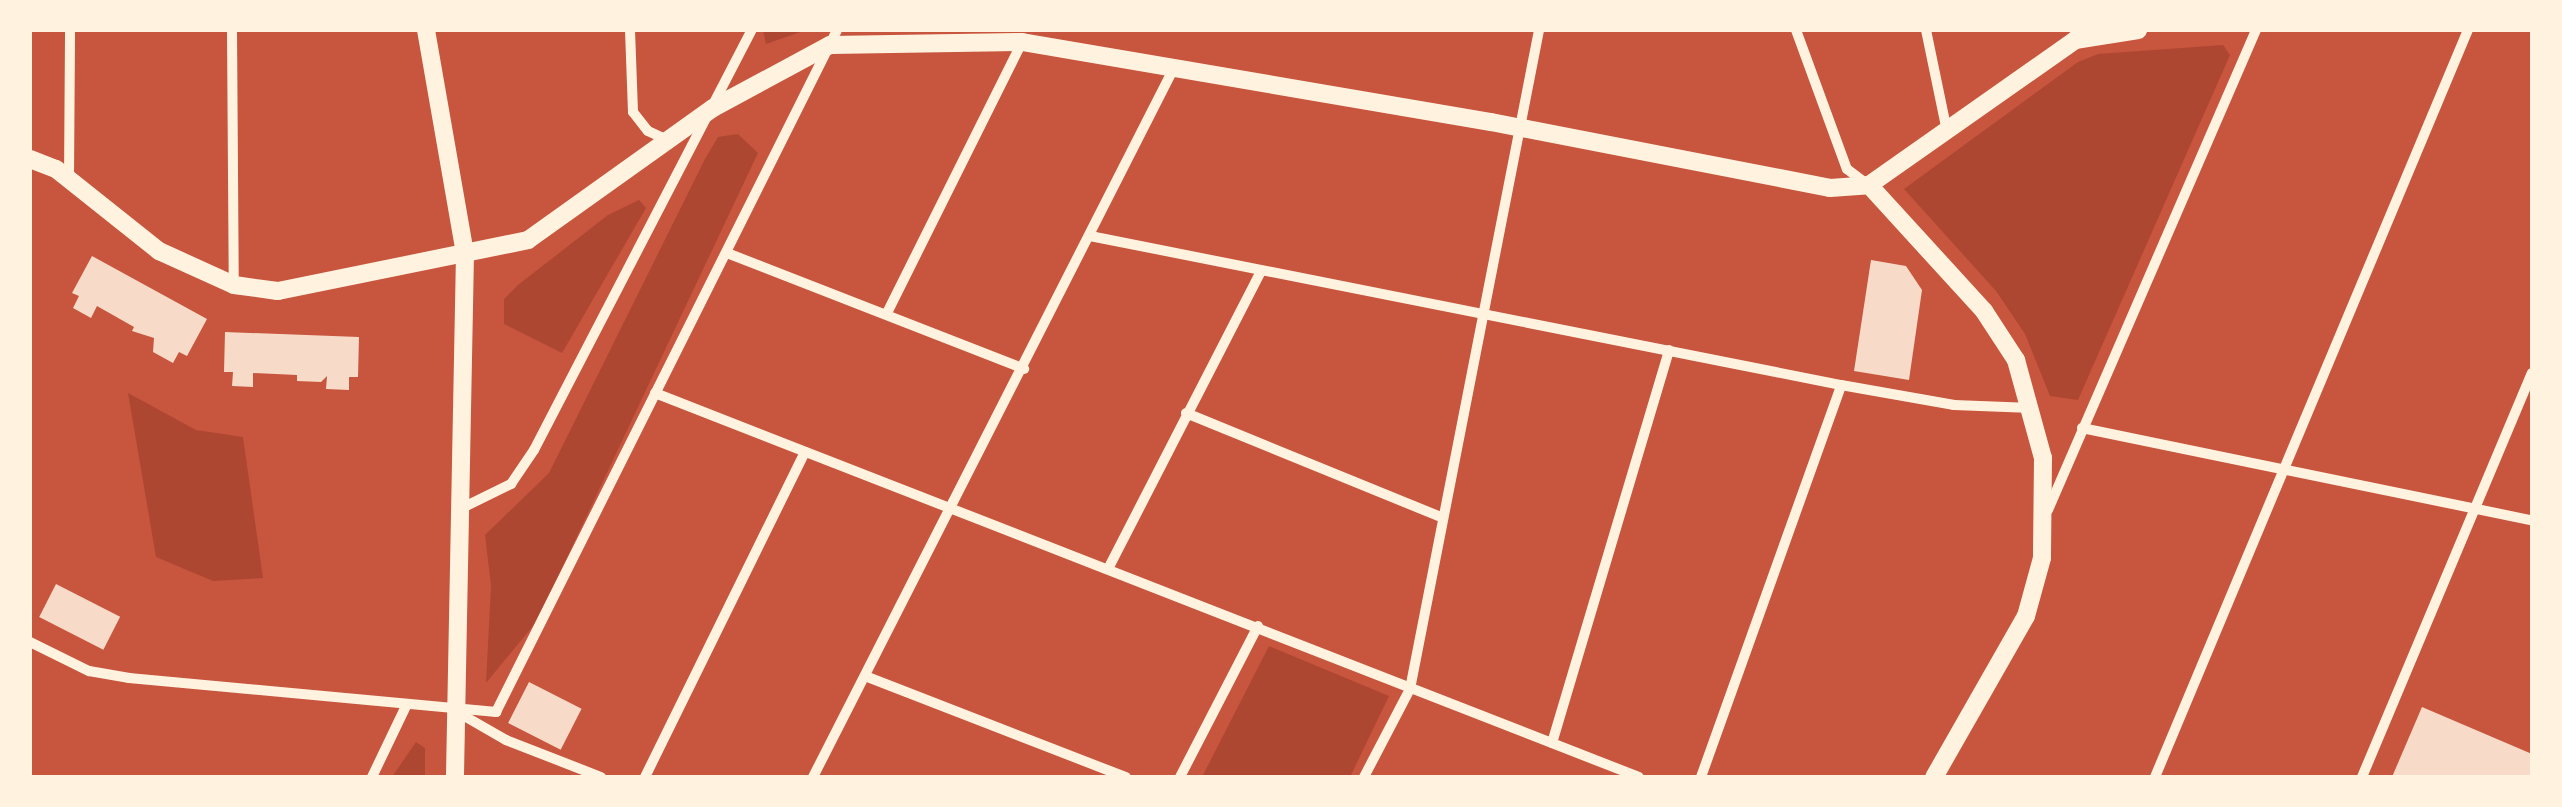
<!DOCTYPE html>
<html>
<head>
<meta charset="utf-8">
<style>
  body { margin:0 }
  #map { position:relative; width:2562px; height:807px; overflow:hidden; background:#c8553d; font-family:"Open Sans",sans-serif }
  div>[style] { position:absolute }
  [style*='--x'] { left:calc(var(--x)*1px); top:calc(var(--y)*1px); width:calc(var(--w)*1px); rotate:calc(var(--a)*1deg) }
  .green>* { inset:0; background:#ae4732 }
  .building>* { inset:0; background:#f7dbc8; transform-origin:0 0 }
  .minor>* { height:10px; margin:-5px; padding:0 5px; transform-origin:5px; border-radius:5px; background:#fff3e0 }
  .tertiary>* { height:18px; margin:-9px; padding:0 9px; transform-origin:9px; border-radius:9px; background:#fff3e0 }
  span { translate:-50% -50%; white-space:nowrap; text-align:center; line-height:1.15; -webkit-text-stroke:10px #fff3e0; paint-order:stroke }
  .frame { position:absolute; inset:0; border:32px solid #fff3e0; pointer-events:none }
</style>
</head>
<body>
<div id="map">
  <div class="green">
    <i style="clip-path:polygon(763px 30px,806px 30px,766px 44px)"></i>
    <i style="clip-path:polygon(2223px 45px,2230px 55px,2078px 400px,2050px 396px,2025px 334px,1996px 291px,1904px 189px,2078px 62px,2098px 54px)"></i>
    <i style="clip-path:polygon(738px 134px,758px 153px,537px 621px,486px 683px,491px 586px,485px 535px,549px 473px,705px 159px,718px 137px)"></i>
    <i style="clip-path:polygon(639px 200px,646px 208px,562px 353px,504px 324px,504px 299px,518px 285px,608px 215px)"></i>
    <i style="clip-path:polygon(128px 393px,196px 430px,243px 437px,263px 578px,213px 581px,156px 557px)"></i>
    <i style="clip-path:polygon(1269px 646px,1389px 696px,1350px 777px,1202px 777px)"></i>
    <i style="clip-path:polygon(416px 742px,425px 748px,425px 777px,392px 777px)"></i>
  </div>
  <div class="building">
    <i style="clip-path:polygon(92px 256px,207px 319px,187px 356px,179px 352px,173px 363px,153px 352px,154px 338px,132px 331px,134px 327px,97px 306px,91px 318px,73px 308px,79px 296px,72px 293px)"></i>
    <i style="clip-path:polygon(1871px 260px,1906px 266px,1922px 290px,1909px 380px,1854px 371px)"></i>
    <i style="clip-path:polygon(225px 332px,359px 337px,358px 377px,349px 377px,349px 390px,326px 389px,327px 376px,321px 382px,297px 381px,297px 375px,253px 373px,253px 387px,232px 386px,233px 372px,224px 372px)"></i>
    <i style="left:56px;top:584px;width:72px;height:37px;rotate:27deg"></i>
    <i style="left:529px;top:682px;width:59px;height:46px;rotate:27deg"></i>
    <i style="clip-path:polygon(2422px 707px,2532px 754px,2532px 777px,2392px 777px)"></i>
  </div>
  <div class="minor">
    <i style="--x:232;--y:30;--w:255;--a:89.6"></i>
    <i style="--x:630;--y:30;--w:82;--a:87.9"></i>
    <i style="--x:633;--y:112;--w:24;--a:52"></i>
    <i style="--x:648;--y:131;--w:21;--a:25"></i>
    <i style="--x:1796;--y:30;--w:148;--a:69.9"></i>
    <i style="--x:1847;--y:169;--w:26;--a:37"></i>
    <i style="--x:1926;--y:30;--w:103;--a:78.3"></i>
    <i style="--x:69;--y:179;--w:149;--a:-89.6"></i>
    <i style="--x:1090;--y:236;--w:766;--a:11.22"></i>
    <i style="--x:1841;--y:385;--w:115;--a:10"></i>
    <i style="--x:1954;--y:405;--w:78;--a:2.2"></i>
    <i style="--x:727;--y:253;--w:319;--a:21.3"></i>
    <i style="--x:888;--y:311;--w:301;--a:-63.5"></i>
    <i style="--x:655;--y:393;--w:1056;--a:21.32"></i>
    <i style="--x:1186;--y:413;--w:273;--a:22.2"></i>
    <i style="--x:2082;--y:428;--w:459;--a:11.6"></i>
    <i style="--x:462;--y:508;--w:55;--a:-26.1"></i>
    <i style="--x:511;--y:484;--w:41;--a:-55.9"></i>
    <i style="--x:534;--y:450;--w:473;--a:-62.6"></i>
    <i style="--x:2048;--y:510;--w:523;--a:-66.57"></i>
    <i style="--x:1108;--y:569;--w:335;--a:-62.8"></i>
    <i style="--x:30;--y:642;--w:66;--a:26.2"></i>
    <i style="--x:89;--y:671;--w:41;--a:9.9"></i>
    <i style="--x:129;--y:678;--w:369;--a:5.3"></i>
    <i style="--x:496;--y:712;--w:762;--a:-63.43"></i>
    <i style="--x:865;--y:676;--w:280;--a:21.2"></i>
    <i style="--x:459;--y:713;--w:54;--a:29.9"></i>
    <i style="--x:506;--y:740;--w:102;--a:21.3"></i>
    <i style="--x:1552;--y:743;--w:410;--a:-73.4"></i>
    <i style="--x:372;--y:777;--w:79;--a:-64.4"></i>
    <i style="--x:645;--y:777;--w:362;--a:-63.8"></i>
    <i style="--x:813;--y:777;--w:798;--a:-63.02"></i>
    <i style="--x:1180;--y:777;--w:170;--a:-62.7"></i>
    <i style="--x:1364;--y:777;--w:99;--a:-62.4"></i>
    <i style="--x:1410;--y:689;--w:672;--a:-78.92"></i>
    <i style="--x:1701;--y:777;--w:416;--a:-70.3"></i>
    <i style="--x:2155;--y:777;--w:810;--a:-67.27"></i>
    <i style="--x:2362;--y:777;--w:438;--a:-67.2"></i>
  </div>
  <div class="tertiary">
    <i style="--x:426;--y:30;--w:227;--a:80.1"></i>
    <i style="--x:465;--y:254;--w:523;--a:91.1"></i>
    <i style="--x:30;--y:159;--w:28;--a:21"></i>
    <i style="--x:56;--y:169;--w:132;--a:38.5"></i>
    <i style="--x:159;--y:251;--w:82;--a:24.4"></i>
    <i style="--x:234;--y:285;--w:44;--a:7.8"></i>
    <i style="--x:278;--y:291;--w:255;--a:-11.5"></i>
    <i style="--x:528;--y:240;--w:227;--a:-35.5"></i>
    <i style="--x:713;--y:108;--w:133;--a:-28.3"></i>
    <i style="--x:830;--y:45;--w:192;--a:-0.9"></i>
    <i style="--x:1022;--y:42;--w:476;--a:9.7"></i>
    <i style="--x:1491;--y:122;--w:345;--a:11"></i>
    <i style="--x:1830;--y:188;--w:39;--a:-4"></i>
    <i style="--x:1869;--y:185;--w:252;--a:-35.1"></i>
    <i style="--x:2075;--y:40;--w:64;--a:-9"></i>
    <i style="--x:1869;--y:185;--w:171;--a:47.6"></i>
    <i style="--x:1984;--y:311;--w:59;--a:56.9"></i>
    <i style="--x:2016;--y:360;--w:102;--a:74.6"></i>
    <i style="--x:2043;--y:458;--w:100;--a:90.6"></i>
    <i style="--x:2042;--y:558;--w:60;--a:105.4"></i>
    <i style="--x:2026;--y:616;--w:185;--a:119.7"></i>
  </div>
  <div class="frame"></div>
</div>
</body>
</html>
